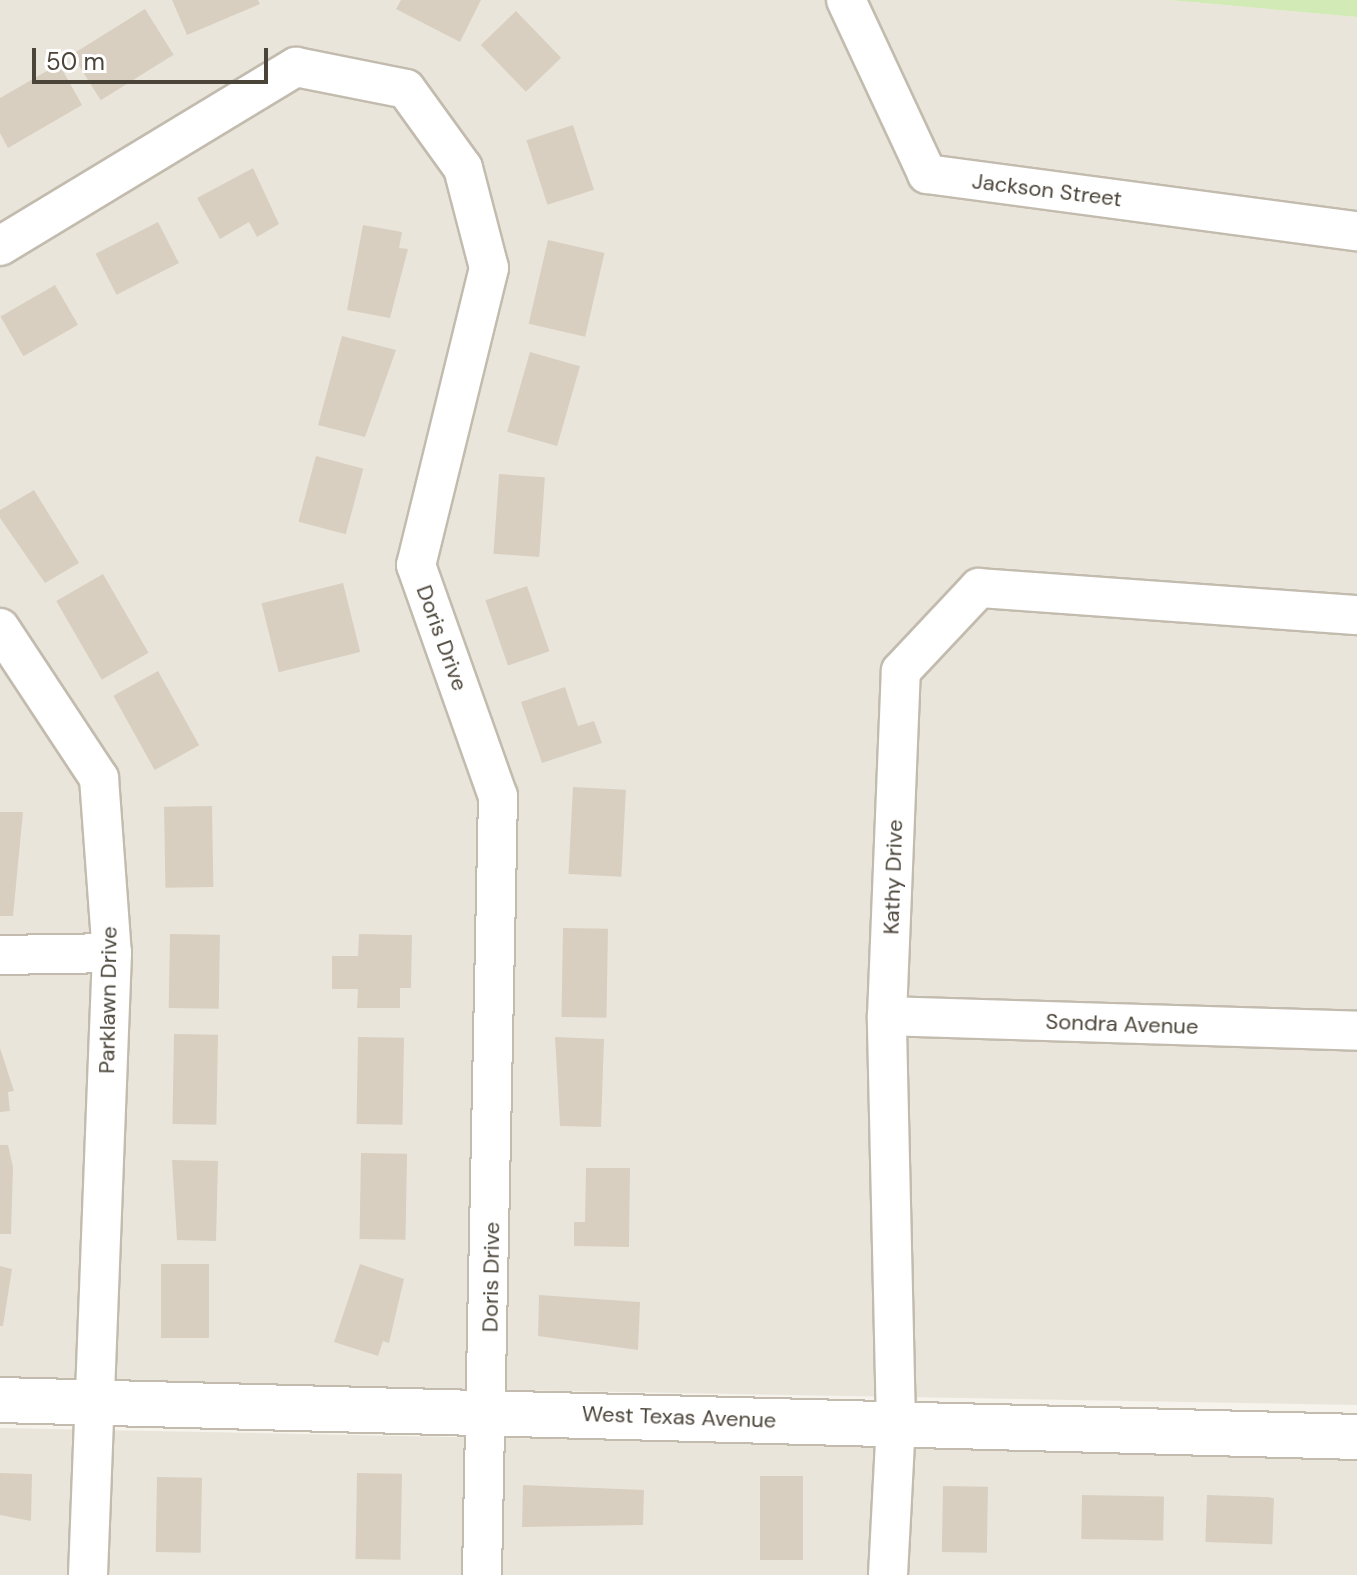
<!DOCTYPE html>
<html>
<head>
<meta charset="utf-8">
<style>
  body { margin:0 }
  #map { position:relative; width:1357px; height:1575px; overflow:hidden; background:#f6f3ec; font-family:"DM Sans",sans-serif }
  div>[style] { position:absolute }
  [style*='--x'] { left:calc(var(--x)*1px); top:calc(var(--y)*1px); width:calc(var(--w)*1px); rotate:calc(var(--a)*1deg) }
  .residential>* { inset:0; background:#eae5da }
  .green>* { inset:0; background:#d2eab5 }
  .building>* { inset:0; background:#d8cfc1; transform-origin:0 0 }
  .roads { filter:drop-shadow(2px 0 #c2bbae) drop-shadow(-2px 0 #c2bbae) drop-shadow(0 2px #c2bbae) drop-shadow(0 -2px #c2bbae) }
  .minor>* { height:38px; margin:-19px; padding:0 19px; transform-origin:19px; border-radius:19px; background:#fff }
  .tertiary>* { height:44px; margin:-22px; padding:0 22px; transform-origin:22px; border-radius:22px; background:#fff }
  span { translate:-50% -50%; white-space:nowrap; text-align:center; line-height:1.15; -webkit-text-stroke:6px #fff; paint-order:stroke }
  .street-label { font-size:22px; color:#4b4439 }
  .scale { position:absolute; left:32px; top:48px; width:236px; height:36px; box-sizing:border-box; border:4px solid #4b4439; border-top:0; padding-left:10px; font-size:24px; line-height:28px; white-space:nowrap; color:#4b4439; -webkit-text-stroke:6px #fff; paint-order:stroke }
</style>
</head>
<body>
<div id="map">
  <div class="residential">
    <i style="clip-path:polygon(0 0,1169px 0,1357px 17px,1357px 1405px,0 1381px)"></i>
    <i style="clip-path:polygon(0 1428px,1357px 1455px,1357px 1575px,0 1575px)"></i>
  </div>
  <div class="green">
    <i style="clip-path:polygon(1169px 0,1357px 0,1357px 17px)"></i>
  </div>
  <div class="building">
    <i style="clip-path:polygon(172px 0,258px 0,260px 4px,187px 35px)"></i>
    <i style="clip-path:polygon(401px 0,481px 0,460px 42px,396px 9px)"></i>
    <i style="left:145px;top:9px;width:54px;height:86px;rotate:58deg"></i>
    <i style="left:516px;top:11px;width:65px;height:49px;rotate:46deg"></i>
    <i style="clip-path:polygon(59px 64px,82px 105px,8px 148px,0 133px,0 98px)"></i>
    <i style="left:573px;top:125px;width:68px;height:49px;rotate:72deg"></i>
    <i style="clip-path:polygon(253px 168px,279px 224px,257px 237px,249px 222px,220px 239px,197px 198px)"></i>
    <i style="left:158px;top:222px;width:46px;height:70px;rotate:63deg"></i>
    <i style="clip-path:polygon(363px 225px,402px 232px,399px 248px,408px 249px,390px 318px,347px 310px)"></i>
    <i style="left:548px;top:240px;width:58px;height:86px;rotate:13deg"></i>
    <i style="left:55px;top:285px;width:46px;height:63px;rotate:60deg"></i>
    <i style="clip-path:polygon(342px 336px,396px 350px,365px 437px,318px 425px)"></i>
    <i style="left:530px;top:352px;width:52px;height:83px;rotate:16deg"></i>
    <i style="left:316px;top:456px;width:49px;height:68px;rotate:15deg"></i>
    <i style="left:499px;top:474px;width:46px;height:80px;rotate:4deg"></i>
    <i style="clip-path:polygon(34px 490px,79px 563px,45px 583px,0 518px,0 510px)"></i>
    <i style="left:103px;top:574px;width:91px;height:54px;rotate:60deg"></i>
    <i style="left:343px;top:583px;width:71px;height:84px;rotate:76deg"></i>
    <i style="left:527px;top:586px;width:69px;height:44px;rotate:71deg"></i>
    <i style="left:158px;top:671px;width:85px;height:51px;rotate:61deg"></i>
    <i style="clip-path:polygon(565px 687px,578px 726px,594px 721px,602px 743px,542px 763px,521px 702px)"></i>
    <i style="left:573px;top:787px;width:53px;height:87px;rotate:3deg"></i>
    <i style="left:212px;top:806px;width:81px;height:48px;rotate:89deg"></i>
    <i style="clip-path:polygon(0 812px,23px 812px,13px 916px,0 916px)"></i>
    <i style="left:563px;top:928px;width:45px;height:89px;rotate:1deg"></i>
    <i style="left:170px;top:934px;width:50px;height:74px;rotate:1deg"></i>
    <i style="clip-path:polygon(359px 934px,412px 935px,411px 988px,400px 988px,400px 1008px,357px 1008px,358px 989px,332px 989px,332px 956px,358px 956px)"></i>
    <i style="left:174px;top:1034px;width:44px;height:90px;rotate:1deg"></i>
    <i style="left:358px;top:1037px;width:46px;height:87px;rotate:1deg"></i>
    <i style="clip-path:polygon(555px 1037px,604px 1039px,601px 1127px,560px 1126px)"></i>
    <i style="clip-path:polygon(0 1048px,14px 1091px,8px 1092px,10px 1111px,0 1112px)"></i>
    <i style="clip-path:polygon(0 1145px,8px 1145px,13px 1167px,11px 1234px,0 1234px)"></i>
    <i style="left:361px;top:1153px;width:46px;height:86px;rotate:1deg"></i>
    <i style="clip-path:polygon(172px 1160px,218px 1161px,216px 1241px,177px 1240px)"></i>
    <i style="clip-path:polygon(586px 1168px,630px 1168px,629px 1247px,574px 1246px,574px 1222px,585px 1222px)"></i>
    <i style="left:161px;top:1264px;width:48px;height:74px"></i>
    <i style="clip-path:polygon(360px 1264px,404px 1279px,389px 1343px,383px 1341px,378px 1356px,334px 1342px)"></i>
    <i style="clip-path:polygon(0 1266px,12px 1269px,3px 1326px,0 1326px)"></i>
    <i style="clip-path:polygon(539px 1295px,640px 1302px,638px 1350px,538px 1336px)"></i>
    <i style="clip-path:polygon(0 1473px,32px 1474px,31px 1521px,0 1515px)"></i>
    <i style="left:357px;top:1473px;width:45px;height:86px;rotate:1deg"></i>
    <i style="left:760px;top:1476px;width:43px;height:84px"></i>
    <i style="left:157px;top:1477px;width:45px;height:75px;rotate:1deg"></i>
    <i style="clip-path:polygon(523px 1485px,644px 1490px,643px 1525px,522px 1527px)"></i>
    <i style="left:943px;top:1486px;width:45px;height:66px;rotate:1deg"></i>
    <i style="left:1082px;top:1495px;width:82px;height:44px;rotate:1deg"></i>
    <i style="left:1207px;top:1495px;width:67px;height:47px;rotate:2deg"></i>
  </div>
  <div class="roads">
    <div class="minor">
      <i style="--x:846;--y:0;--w:192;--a:65"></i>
      <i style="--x:927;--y:174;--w:434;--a:7.6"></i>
      <i style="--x:0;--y:246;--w:346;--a:-31.2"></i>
      <i style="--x:296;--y:67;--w:112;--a:11.3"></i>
      <i style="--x:406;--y:89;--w:97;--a:54.2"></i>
      <i style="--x:463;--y:168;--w:103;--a:75.4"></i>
      <i style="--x:489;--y:268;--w:306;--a:103.8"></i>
      <i style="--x:416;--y:565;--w:245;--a:70.5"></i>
      <i style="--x:498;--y:796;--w:779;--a:91.18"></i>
      <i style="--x:0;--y:628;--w:180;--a:56.6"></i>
      <i style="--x:99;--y:778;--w:175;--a:85.8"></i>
      <i style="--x:112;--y:953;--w:622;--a:92.21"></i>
      <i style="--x:0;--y:955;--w:112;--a:-1"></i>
      <i style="--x:887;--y:1016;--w:470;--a:1.8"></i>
      <i style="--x:888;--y:1575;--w:151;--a:-87"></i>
      <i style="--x:896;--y:1424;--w:408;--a:-91.3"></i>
      <i style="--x:887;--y:1016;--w:345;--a:-87.7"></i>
      <i style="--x:901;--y:671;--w:114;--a:-46.8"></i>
      <i style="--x:979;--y:588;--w:379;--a:4.1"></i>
    </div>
    <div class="tertiary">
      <i style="--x:0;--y:1400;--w:1358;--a:1.56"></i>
    </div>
  </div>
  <div class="street-label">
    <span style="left:1047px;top:190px;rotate:7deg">Jackson Street</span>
    <span style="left:442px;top:638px;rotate:70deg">Doris Drive</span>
    <span style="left:893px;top:877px;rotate:-88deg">Kathy Drive</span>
    <span style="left:108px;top:1000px;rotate:-89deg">Parklawn Drive</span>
    <span style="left:1122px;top:1024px;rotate:2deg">Sondra Avenue</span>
    <span style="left:491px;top:1277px;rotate:-89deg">Doris Drive</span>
    <span style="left:679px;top:1417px;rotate:2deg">West Texas Avenue</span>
  </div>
  <div class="scale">50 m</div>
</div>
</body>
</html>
